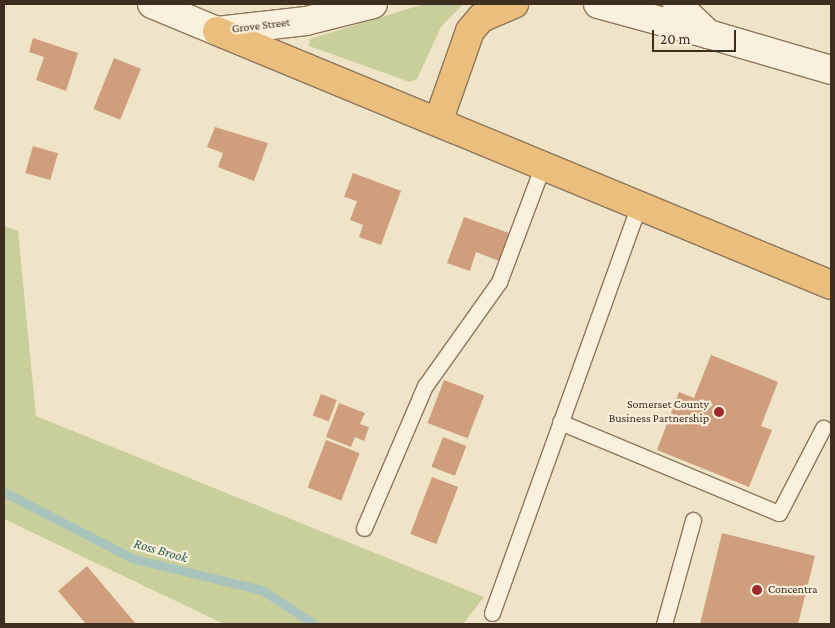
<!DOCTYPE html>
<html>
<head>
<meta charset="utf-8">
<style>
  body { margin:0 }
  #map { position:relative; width:835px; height:628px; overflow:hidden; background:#f0e4c8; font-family:"Crimson Pro",serif }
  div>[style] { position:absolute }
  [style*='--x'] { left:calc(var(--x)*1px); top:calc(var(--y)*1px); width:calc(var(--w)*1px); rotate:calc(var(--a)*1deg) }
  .green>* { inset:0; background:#c9cf9b }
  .stream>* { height:9px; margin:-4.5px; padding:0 4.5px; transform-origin:4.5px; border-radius:4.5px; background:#a9c4bc }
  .building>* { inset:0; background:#cf9f7d; transform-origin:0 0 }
  .roads { filter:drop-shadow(1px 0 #8d765c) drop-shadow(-1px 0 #8d765c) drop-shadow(0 1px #8d765c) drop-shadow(0 -1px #8d765c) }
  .service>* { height:15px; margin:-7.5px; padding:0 7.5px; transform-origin:7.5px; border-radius:7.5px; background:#faf1dc }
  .minor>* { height:28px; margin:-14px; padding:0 14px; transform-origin:14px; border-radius:14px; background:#faf1dc }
  .tertiary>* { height:28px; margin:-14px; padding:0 14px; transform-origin:14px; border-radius:14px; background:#faf1dc }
  .trunk>* { height:28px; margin:-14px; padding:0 14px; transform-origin:14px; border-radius:14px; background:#eabe7c }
  .dots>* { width:14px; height:14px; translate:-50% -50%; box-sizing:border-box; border:2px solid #f7eed8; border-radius:50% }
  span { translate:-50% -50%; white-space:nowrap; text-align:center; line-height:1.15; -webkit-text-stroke:4.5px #f7eed8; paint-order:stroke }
  .street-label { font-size:12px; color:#3d2e20 }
  .poi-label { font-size:12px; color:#3d2e20 }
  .right { translate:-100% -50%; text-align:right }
  .left { translate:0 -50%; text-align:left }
  .water-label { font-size:14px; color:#2f5d5a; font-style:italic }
  .frame { position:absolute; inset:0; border:5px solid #3d2e20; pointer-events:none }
  .scale { position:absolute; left:652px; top:30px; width:84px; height:22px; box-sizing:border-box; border:2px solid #3d2e20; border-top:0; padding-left:6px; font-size:15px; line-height:18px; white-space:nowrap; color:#3d2e20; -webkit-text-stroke:4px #f7eed8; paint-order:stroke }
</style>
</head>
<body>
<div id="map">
  <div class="green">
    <i style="clip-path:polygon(424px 4px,463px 4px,441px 27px,417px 79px,410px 82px,309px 46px,310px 39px)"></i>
    <i style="clip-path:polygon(4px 226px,18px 231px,36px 416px,484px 597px,463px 624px,224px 624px,4px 519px)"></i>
  </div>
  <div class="stream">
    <i style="--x:4;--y:492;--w:146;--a:27.3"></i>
    <i style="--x:134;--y:559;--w:132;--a:13.6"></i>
    <i style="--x:262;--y:590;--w:62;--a:33.2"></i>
  </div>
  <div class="building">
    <i style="clip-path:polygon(33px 38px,78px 53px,66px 91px,36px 80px,44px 57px,29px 52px)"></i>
    <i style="left:114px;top:58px;width:29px;height:55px;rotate:22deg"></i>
    <i style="clip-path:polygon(215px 127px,268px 143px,254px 181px,218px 167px,223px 153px,207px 147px)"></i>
    <i style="left:33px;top:146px;width:26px;height:28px;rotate:16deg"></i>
    <i style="clip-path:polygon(353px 173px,401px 191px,381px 245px,359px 237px,363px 225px,350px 220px,357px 201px,344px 197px)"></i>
    <i style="clip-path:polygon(464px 217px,509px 233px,499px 261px,476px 252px,470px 271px,447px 263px)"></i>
    <i style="clip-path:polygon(711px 355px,778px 382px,761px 426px,772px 430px,749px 487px,657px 450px,679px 392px,694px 398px)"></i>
    <i style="left:444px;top:380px;width:43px;height:46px;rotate:21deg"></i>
    <i style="left:321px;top:394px;width:17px;height:23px;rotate:21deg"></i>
    <i style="clip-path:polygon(339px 403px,365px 413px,360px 424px,369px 427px,364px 441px,355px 437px,351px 447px,326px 437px)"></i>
    <i style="left:443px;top:437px;width:25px;height:32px;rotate:21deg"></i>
    <i style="left:326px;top:440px;width:36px;height:51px;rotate:21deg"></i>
    <i style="left:432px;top:477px;width:28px;height:61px;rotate:21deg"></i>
    <i style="clip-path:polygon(722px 533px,815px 556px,798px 624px,700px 624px)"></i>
    <i style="clip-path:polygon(87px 566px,136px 624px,86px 624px,58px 591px)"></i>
  </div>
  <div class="roads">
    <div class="service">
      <i style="--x:560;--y:422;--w:237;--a:22.6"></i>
      <i style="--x:779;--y:513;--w:96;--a:-62.6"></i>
      <i style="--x:364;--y:528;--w:155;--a:-66.8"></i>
      <i style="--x:425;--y:386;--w:128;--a:-54.6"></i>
      <i style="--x:499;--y:282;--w:125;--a:-69.4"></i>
      <i style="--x:492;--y:613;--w:435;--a:-70.2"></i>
      <i style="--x:664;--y:624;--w:108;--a:-74.4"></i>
    </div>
    <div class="minor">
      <i style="--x:152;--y:4;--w:70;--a:22.6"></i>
      <i style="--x:217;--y:31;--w:90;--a:-6.4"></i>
      <i style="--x:306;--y:21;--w:69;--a:-14.2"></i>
      <i style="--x:598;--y:4;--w:114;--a:15.3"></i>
    </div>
    <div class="tertiary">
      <i style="--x:677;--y:4;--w:43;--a:44.1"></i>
      <i style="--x:708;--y:34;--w:128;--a:16.3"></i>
    </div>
    <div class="trunk">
      <i style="--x:217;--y:31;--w:664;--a:22.47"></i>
      <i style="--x:438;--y:122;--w:96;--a:-70.6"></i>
      <i style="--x:470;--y:31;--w:17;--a:-50"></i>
      <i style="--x:481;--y:18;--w:36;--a:-23"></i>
    </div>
  </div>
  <div class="dots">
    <i style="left:719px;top:412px;background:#9e2a2b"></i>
    <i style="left:757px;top:590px;background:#9e2a2b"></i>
  </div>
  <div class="street-label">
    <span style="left:261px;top:26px;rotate:-7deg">Grove Street</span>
  </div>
  <div class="poi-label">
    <span class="right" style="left:709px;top:412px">Somerset County<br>Business Partnership</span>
    <span class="left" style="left:768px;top:590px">Concentra</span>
  </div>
  <div class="water-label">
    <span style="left:161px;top:550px;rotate:16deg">Ross Brook</span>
  </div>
  <div class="frame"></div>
  <div class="scale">20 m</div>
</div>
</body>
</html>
